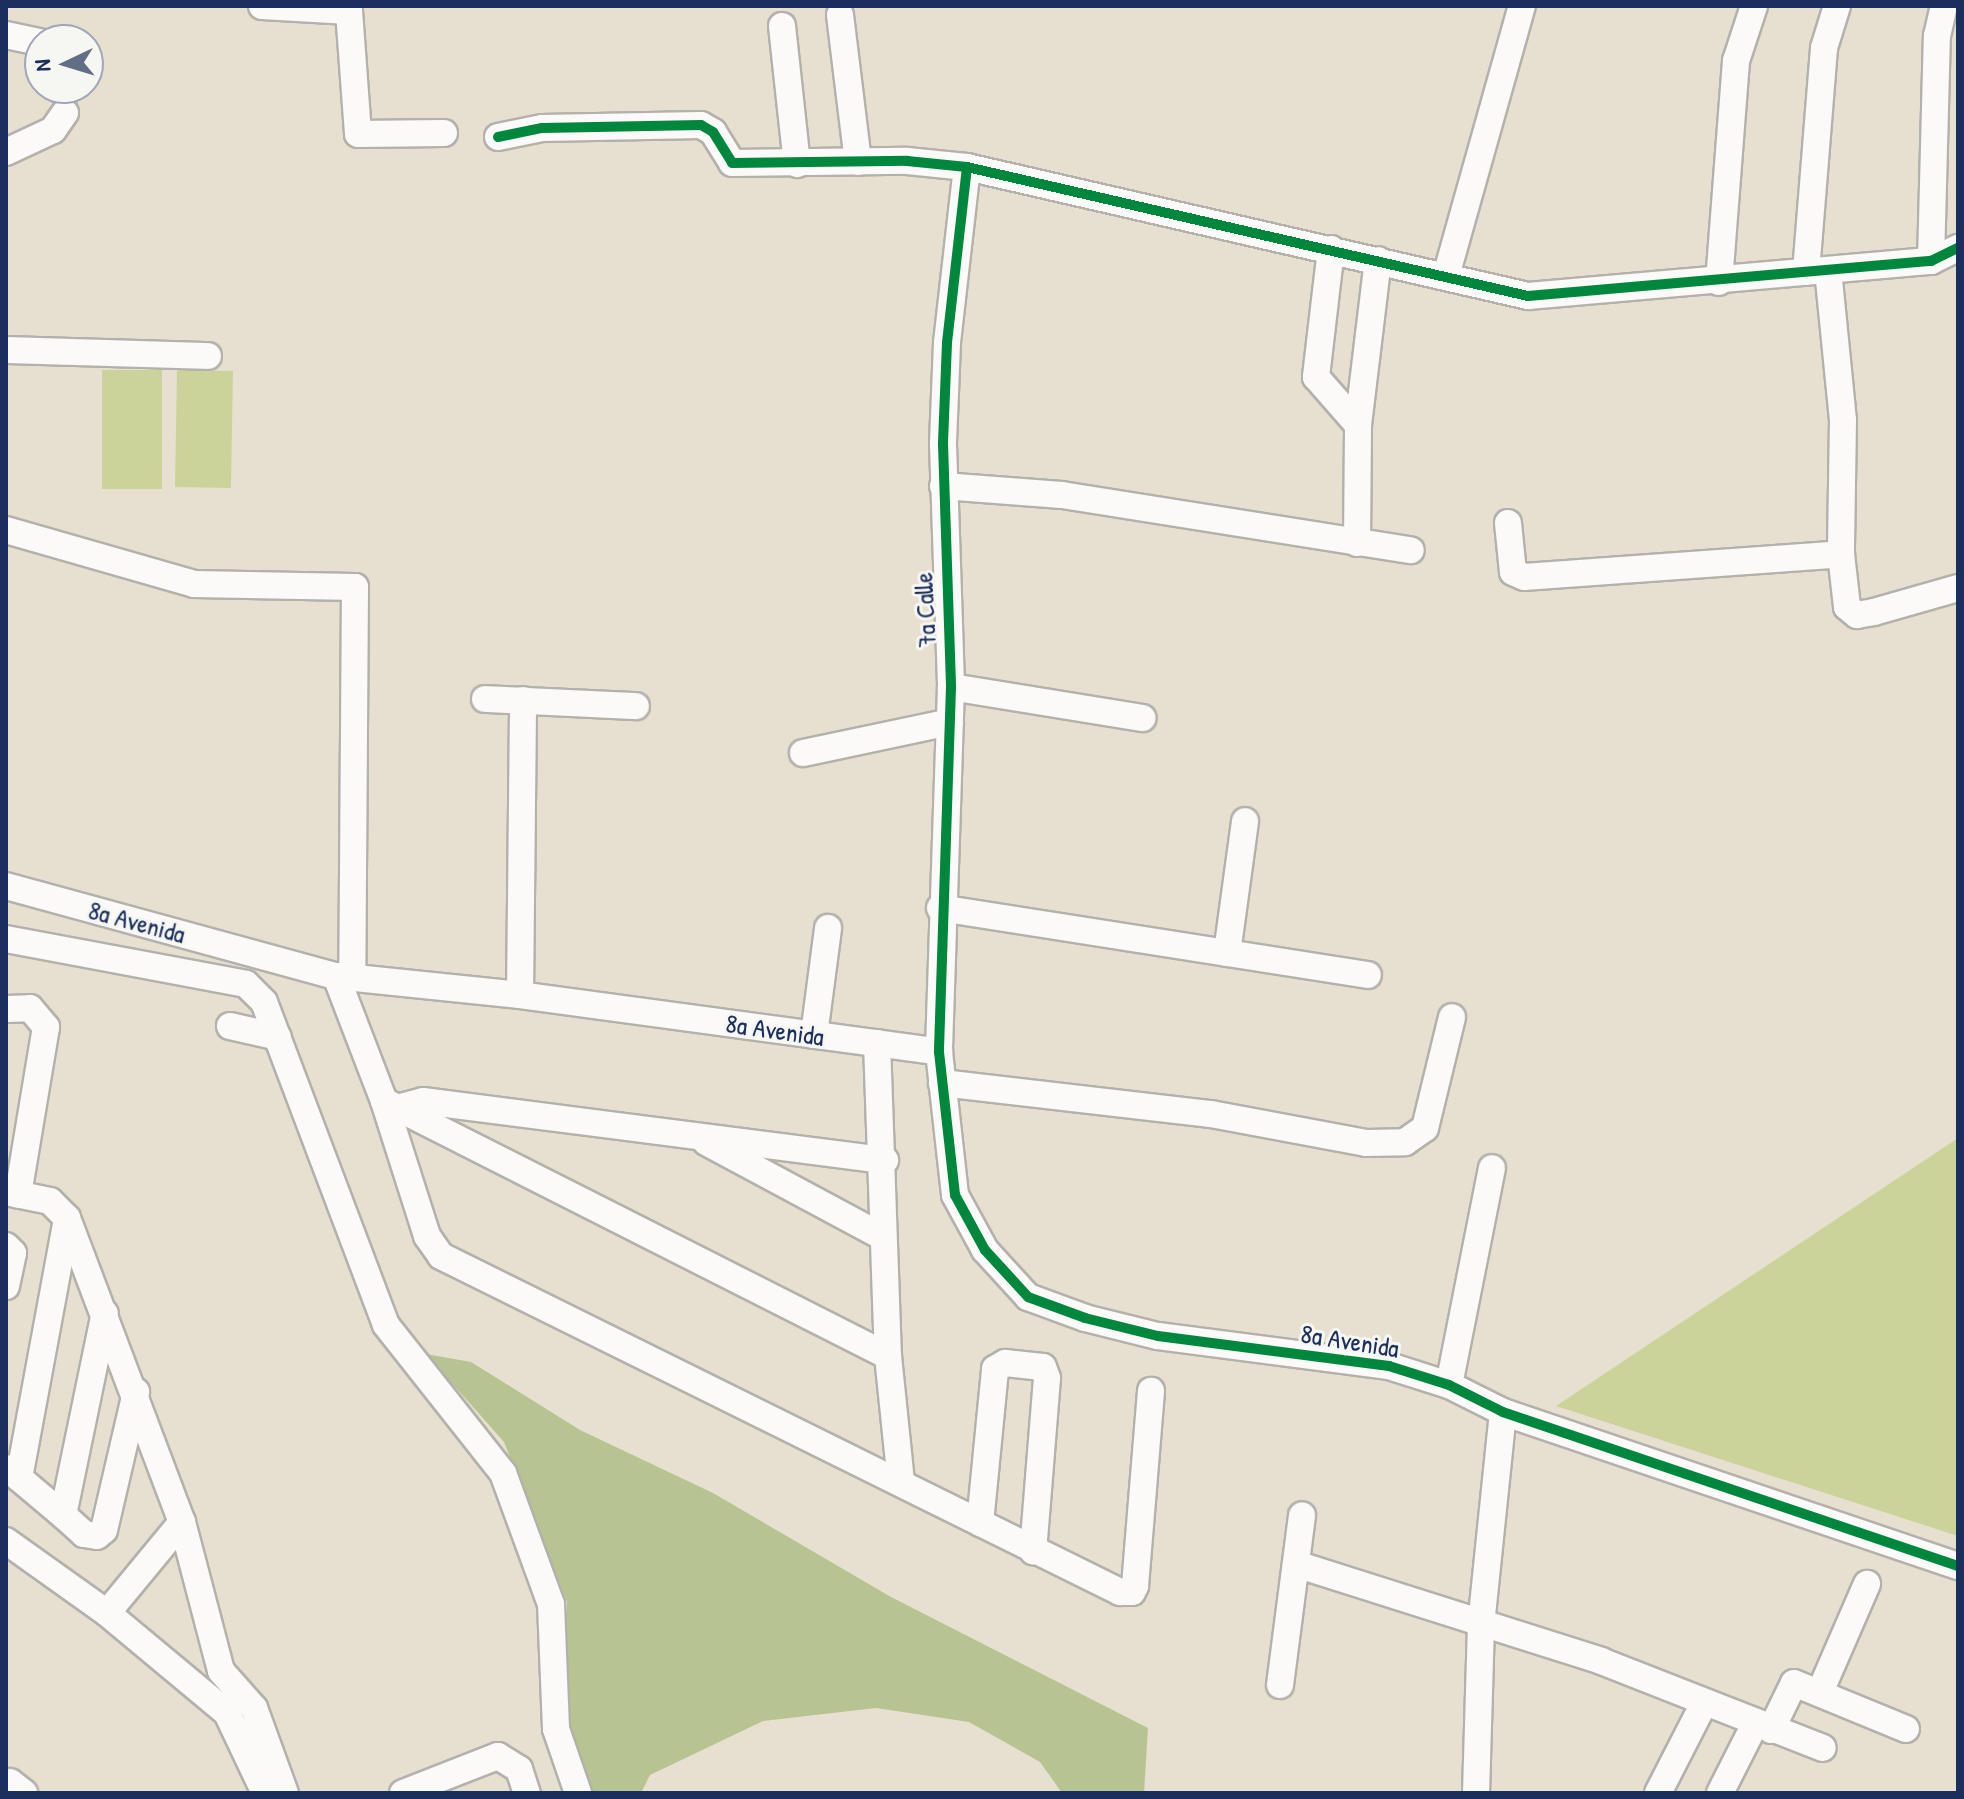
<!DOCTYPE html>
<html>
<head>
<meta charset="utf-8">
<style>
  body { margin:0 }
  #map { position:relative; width:1964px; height:1799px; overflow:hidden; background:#e7e0d0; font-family:"Patrick Hand",sans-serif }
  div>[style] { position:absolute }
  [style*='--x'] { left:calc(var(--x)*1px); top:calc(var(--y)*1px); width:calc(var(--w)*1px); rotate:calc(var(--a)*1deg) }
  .green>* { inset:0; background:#ccd39a; transform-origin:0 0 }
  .forest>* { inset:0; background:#b7c492 }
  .minor-tunnel>* { height:26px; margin-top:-13px; transform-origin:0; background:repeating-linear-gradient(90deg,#bebdb9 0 26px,transparent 0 39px) }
  .roads { filter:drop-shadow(2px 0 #b4b1ac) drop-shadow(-2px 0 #b4b1ac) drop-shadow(0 2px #b4b1ac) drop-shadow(0 -2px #b4b1ac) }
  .minor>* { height:26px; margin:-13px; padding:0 13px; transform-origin:13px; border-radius:13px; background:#fbfaf8 }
  .cycleway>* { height:10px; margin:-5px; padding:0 5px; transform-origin:5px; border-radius:5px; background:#00873e }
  span { translate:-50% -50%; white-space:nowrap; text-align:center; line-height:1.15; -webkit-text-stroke:6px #f6f6f2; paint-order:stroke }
  .street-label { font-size:26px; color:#1b2f5e }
  .frame { position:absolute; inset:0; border:8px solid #1b2f5e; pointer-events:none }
  .north { position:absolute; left:24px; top:24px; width:80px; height:80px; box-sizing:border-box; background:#f6f6f2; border:2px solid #9ea6b7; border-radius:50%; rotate:266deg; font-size:22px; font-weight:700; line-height:32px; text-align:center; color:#1b2f5e }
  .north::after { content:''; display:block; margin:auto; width:28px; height:36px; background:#626d86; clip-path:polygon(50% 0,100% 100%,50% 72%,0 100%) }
</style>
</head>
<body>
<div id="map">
  <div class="green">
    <i style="left:102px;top:370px;width:60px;height:119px"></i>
    <i style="left:177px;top:370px;width:56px;height:117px;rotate:1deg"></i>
    <i style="clip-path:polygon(1958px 1138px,1958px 1536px,1556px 1406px)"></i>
  </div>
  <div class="forest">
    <i style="clip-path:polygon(426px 1354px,471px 1362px,580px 1430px,713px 1493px,891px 1597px,1148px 1728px,1144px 1793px,1062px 1793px,1040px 1762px,969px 1722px,876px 1708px,763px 1721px,650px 1775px,641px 1793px,588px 1793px,566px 1722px,567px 1602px,504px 1442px)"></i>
  </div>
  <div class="minor-tunnel">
    <i style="--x:65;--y:113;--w:25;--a:-90"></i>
  </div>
  <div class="roads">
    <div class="minor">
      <i style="--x:262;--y:6;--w:87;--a:3.3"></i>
      <i style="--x:349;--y:11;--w:123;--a:85.8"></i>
      <i style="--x:358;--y:134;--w:86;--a:-0.7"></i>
      <i style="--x:840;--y:15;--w:148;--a:83"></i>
      <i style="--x:782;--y:26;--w:139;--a:83.8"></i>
      <i style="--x:6;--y:35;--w:35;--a:12"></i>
      <i style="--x:498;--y:137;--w:45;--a:-11.6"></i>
      <i style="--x:542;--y:128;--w:159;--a:-1.1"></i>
      <i style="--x:701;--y:125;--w:14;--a:30"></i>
      <i style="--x:713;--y:132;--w:36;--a:58"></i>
      <i style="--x:732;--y:163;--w:175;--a:-0.7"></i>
      <i style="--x:907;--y:161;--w:60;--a:5.7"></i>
      <i style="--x:967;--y:167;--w:576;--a:12.95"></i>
      <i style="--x:1528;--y:296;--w:405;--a:-5"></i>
      <i style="--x:1931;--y:261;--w:30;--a:-26"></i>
      <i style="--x:6;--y:152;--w:52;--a:-25.1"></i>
      <i style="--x:53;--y:130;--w:21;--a:-55"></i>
      <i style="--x:967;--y:167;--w:177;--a:96.5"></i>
      <i style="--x:947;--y:343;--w:101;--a:92.3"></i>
      <i style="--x:943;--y:444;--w:243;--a:88.1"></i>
      <i style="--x:951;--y:687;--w:365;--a:91.9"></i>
      <i style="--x:939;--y:1052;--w:144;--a:83.6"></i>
      <i style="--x:955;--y:1195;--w:63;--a:61.4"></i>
      <i style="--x:985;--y:1250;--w:64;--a:47.5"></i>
      <i style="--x:1028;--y:1297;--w:61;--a:20.2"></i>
      <i style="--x:1085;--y:1318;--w:75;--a:13.9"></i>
      <i style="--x:1158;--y:1336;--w:233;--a:7.4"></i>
      <i style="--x:1389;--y:1366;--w:63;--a:17.6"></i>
      <i style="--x:1449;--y:1385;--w:60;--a:26.6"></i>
      <i style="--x:1503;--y:1412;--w:480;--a:18.7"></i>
      <i style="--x:1331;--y:249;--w:129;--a:96.7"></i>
      <i style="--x:1316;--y:377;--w:64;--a:48.8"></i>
      <i style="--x:1931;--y:261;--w:225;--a:-88.5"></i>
      <i style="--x:1937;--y:36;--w:31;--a:-77"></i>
      <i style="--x:1828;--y:270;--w:151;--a:84.3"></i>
      <i style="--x:1843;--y:420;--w:134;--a:90.9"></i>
      <i style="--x:1841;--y:554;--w:53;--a:83.5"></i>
      <i style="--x:1847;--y:607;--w:13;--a:39"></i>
      <i style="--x:1857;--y:615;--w:17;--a:-10"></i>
      <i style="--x:1874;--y:612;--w:87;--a:-15.9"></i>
      <i style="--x:1806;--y:272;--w:225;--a:-85.4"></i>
      <i style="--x:1824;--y:48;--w:44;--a:-72.8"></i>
      <i style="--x:1446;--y:276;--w:280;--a:-74.3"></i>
      <i style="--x:1719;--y:282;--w:222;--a:-85.6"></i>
      <i style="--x:1736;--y:61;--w:58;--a:-71.9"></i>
      <i style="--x:6;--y:350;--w:202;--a:1.7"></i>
      <i style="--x:943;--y:486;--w:119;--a:4.3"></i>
      <i style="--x:1062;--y:495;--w:353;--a:9"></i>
      <i style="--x:1508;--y:523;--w:49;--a:84.2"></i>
      <i style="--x:1513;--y:572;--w:12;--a:24"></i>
      <i style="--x:1524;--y:577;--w:318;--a:-4.1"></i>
      <i style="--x:6;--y:530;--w:196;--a:16"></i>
      <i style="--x:194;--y:584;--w:161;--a:1.1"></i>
      <i style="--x:355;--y:587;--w:391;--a:90.4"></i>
      <i style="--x:1357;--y:543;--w:118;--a:-89.5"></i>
      <i style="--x:1358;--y:425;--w:166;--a:-83.1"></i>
      <i style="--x:951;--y:687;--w:194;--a:9.2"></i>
      <i style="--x:485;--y:699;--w:151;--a:2.7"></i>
      <i style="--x:803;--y:753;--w:150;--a:-11.9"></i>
      <i style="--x:6;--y:886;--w:342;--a:15.3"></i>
      <i style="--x:336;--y:976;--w:185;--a:5.9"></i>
      <i style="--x:520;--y:995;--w:423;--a:7.7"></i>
      <i style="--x:940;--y:908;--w:433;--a:8.9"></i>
      <i style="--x:6;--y:939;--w:244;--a:10.6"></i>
      <i style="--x:246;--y:984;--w:25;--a:45"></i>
      <i style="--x:264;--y:1002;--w:345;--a:69.3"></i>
      <i style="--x:386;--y:1325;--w:189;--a:51.7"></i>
      <i style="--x:503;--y:1473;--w:140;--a:69.9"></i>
      <i style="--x:551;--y:1604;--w:125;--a:87.7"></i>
      <i style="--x:556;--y:1729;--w:68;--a:71"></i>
      <i style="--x:1227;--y:953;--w:133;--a:-82.2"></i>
      <i style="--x:336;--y:976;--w:134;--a:69"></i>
      <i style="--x:384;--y:1101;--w:142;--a:72.3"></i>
      <i style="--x:427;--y:1236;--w:24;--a:55"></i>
      <i style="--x:441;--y:1256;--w:758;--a:26.33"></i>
      <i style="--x:1120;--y:1592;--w:12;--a:0"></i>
      <i style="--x:1132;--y:1592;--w:7;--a:-63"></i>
      <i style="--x:1135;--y:1586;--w:196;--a:-85.3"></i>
      <i style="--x:520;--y:995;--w:295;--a:-89.4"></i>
      <i style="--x:6;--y:1009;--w:24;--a:-2"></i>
      <i style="--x:30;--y:1008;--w:25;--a:50"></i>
      <i style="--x:46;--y:1027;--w:170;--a:99.5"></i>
      <i style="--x:230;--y:1026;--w:49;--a:12.9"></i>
      <i style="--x:814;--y:1035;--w:108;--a:-82.5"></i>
      <i style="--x:877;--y:1043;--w:313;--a:88"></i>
      <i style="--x:888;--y:1356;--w:127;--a:84.1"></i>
      <i style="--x:942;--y:1083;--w:271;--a:6.6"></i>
      <i style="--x:1211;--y:1114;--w:158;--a:10.6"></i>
      <i style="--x:1366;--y:1143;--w:39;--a:-1"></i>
      <i style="--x:1405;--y:1142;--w:24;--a:-35"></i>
      <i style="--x:1425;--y:1128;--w:114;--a:-76.3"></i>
      <i style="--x:384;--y:1101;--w:565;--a:26.84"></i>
      <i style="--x:397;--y:1108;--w:27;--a:-15"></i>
      <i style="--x:423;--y:1101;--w:466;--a:7.3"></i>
      <i style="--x:706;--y:1142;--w:199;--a:28.2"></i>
      <i style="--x:6;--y:1192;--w:45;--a:11.6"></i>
      <i style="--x:50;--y:1201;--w:24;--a:45"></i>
      <i style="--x:67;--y:1218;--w:325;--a:69.3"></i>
      <i style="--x:182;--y:1522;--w:154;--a:75.3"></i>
      <i style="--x:221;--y:1671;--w:50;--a:48.3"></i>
      <i style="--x:254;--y:1708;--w:90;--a:70"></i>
      <i style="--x:6;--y:1246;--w:10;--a:45"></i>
      <i style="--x:13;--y:1253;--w:34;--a:102"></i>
      <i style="--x:1449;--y:1385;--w:221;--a:-78.8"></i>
      <i style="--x:6;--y:1468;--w:16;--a:38"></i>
      <i style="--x:19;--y:1478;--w:264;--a:-79.5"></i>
      <i style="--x:19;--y:1478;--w:57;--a:40.1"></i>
      <i style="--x:63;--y:1515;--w:206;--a:-78.3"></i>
      <i style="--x:63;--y:1515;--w:28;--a:42"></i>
      <i style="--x:84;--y:1534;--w:13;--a:9"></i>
      <i style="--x:97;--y:1536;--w:9;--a:-41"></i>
      <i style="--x:104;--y:1530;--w:142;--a:-76.9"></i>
      <i style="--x:980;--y:1523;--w:155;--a:-84.4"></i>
      <i style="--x:995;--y:1369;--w:12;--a:-31"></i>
      <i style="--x:1005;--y:1363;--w:38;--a:6"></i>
      <i style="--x:1043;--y:1367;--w:12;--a:70"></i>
      <i style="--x:1047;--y:1378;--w:174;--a:94.6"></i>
      <i style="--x:6;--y:1541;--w:124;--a:35.5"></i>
      <i style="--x:107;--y:1613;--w:156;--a:39.8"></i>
      <i style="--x:227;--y:1713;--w:89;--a:64.6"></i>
      <i style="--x:1296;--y:1564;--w:320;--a:17.6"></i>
      <i style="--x:1601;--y:1661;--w:238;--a:21.4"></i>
      <i style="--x:107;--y:1613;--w:118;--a:-50.5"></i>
      <i style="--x:1280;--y:1685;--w:171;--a:-82.6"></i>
      <i style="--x:1820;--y:1692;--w:118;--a:-66.5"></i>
      <i style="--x:1771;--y:1730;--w:52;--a:-63.9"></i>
      <i style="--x:1794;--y:1683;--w:121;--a:22.3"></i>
      <i style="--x:10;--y:1782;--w:18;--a:38"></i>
      <i style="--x:403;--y:1793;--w:102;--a:-21.3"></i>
      <i style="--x:498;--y:1756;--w:25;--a:32"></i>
      <i style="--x:519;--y:1769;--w:25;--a:72"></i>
      <i style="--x:1476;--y:1793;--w:168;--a:-88.3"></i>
      <i style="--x:1481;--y:1625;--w:214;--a:-84.1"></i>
      <i style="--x:1658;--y:1793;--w:101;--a:-62.9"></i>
      <i style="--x:1720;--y:1793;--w:77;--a:-63.1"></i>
    </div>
  </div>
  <div class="cycleway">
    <i style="--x:498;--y:137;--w:45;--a:-11.6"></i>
    <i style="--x:542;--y:128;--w:159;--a:-1.1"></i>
    <i style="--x:701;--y:125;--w:14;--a:30"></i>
    <i style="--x:713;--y:132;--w:36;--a:58"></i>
    <i style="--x:732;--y:163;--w:175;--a:-0.7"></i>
    <i style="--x:907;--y:161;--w:60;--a:5.7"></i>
    <i style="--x:967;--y:167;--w:576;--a:12.95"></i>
    <i style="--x:1528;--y:296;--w:405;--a:-5"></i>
    <i style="--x:1931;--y:261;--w:30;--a:-26"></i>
    <i style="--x:967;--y:167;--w:177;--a:96.5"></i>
    <i style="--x:947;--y:343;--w:101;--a:92.3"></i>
    <i style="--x:943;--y:444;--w:243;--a:88.1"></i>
    <i style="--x:951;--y:687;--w:365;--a:91.9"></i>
    <i style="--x:939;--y:1052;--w:144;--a:83.6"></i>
    <i style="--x:955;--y:1195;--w:63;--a:61.4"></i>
    <i style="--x:985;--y:1250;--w:64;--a:47.5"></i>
    <i style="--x:1028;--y:1297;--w:61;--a:20.2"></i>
    <i style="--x:1085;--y:1318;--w:75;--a:13.9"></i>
    <i style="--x:1158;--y:1336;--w:233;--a:7.4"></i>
    <i style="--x:1389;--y:1366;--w:63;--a:17.6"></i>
    <i style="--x:1449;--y:1385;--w:60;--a:26.6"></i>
    <i style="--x:1503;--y:1412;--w:480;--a:18.7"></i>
  </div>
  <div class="street-label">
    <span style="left:925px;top:610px;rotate:-93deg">7a Calle</span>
    <span style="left:137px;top:922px;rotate:15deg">8a Avenida</span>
    <span style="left:775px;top:1030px;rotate:8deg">8a Avenida</span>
    <span style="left:1350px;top:1341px;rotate:9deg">8a Avenida</span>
  </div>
  <div class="frame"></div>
  <div class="north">N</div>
</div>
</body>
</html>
